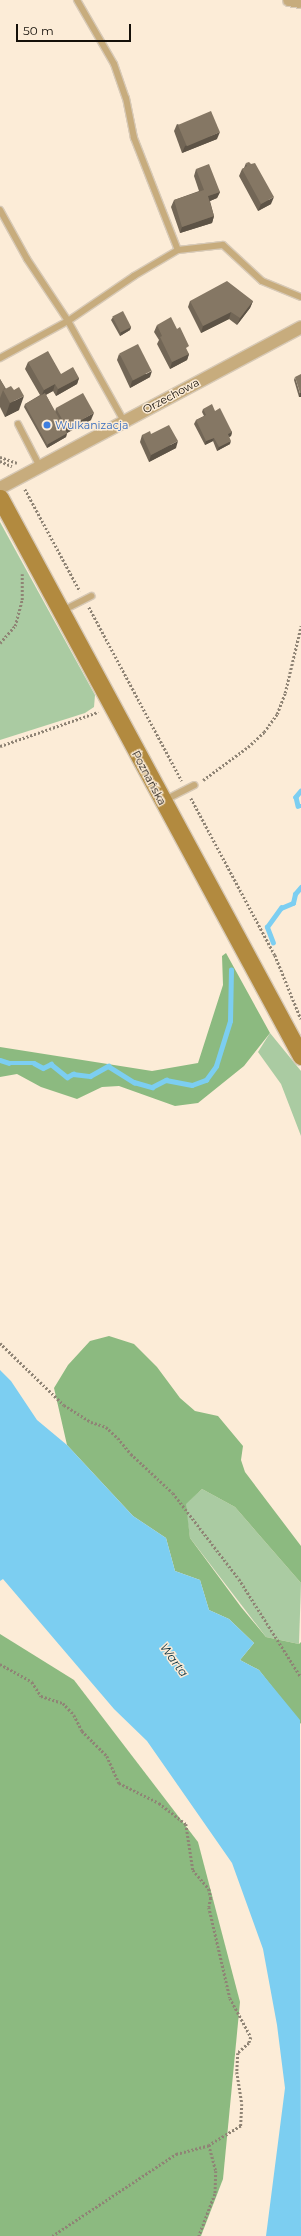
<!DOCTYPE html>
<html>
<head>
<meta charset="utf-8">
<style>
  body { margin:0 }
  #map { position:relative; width:301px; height:2236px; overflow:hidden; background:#fcecd7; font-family:Montserrat,sans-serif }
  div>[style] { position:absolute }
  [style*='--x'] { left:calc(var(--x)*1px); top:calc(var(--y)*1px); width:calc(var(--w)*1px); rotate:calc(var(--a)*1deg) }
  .green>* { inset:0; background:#aacba2 }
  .forest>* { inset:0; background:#8cba80 }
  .water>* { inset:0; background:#7ccef1 }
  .stream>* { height:4.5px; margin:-2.25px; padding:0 2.25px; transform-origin:2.25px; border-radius:2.25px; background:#7ccef1 }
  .path>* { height:2.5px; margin-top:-1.25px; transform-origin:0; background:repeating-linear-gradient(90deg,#8f8475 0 2px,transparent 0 4px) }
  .roads { filter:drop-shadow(1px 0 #d7c9b6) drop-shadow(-1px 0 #d7c9b6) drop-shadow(0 1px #d7c9b6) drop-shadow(0 -1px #d7c9b6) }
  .service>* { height:6px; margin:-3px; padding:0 3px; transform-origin:3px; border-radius:3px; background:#c7ac7d }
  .minor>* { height:12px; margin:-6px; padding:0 6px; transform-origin:6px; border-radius:6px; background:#c7ac7d }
  .secondary>* { height:17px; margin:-8.5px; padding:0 8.5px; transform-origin:8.5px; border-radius:8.5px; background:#b28a3f }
  .wall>* { inset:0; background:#726656 }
  .shaded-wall>* { inset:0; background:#5d5346 }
  .building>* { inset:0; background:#857764; transform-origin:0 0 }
  .dots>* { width:11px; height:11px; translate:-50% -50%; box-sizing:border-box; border:2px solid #fcecd7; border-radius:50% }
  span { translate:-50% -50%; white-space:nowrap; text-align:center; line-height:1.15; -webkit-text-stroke:3px #fcecd7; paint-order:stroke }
  .street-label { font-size:11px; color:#151009 }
  .shop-label { font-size:11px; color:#366cbe }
  .left { translate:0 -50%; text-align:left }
  .water-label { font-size:12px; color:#0c3241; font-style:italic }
  .scale { position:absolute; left:16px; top:24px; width:115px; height:18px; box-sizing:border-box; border:2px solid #151009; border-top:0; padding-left:5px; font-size:12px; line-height:14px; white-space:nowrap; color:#151009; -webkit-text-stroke:3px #fcecd7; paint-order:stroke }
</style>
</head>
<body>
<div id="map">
  <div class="green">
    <i style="clip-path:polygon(0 522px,95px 695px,94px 707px,85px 713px,0 740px)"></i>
    <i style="clip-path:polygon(270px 1033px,301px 1071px,301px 1136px,281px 1084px,258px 1052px)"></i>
    <i style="clip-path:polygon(202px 1489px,235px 1507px,301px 1583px,299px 1644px,266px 1637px,190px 1538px,185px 1504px)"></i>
  </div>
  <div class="forest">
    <i style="clip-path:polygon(226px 953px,270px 1033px,244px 1066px,198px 1103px,175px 1106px,119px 1086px,102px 1087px,77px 1099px,41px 1087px,17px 1074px,0 1077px,0 1047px,152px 1071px,198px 1063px,223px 985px,222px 956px)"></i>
    <i style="clip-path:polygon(109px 1336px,134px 1344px,157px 1367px,180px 1398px,195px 1411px,218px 1416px,243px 1446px,241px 1460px,245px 1472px,301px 1546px,301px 1583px,235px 1507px,202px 1489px,186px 1504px,190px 1538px,241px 1607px,266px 1637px,299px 1644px,301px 1642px,301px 1724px,259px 1670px,240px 1660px,254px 1643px,229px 1619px,209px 1610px,200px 1580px,175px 1571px,166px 1538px,133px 1516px,67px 1445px,54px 1388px,68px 1365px,90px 1341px)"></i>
    <i style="clip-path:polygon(0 1634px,74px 1680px,198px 1842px,240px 2002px,223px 2179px,201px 2236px,0 2236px)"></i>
  </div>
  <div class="water">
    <i style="clip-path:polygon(0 1370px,11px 1381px,37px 1420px,67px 1445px,133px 1516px,166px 1538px,175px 1571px,200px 1580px,209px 1610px,229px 1619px,254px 1643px,240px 1660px,259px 1670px,300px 1720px,301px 2236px,266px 2236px,285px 2088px,277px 2025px,263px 1949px,232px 1863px,147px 1741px,114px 1709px,3px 1579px,0 1581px)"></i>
  </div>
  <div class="stream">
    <i style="--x:301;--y:791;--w:8;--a:130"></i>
    <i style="--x:296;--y:797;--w:9;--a:77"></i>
    <i style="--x:298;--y:806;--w:3;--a:0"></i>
    <i style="--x:273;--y:943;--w:17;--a:-111"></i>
    <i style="--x:267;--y:927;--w:24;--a:-54"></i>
    <i style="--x:281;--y:908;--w:13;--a:-23"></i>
    <i style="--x:293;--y:903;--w:9;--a:-77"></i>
    <i style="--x:295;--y:894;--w:9;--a:-49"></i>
    <i style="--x:0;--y:1060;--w:9;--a:18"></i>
    <i style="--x:9;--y:1063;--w:25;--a:0"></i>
    <i style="--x:34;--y:1063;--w:10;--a:29"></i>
    <i style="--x:43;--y:1068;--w:9;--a:-27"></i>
    <i style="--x:51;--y:1064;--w:21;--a:39"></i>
    <i style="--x:67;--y:1077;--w:7;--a:-27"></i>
    <i style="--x:73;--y:1074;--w:17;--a:7"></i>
    <i style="--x:90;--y:1076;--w:21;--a:-29"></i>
    <i style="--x:108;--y:1066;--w:31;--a:32"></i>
    <i style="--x:134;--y:1082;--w:19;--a:16"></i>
    <i style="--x:152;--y:1087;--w:16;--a:-27"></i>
    <i style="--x:166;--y:1080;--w:26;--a:11"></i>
    <i style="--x:192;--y:1085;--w:15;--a:-20"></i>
    <i style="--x:206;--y:1080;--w:17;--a:-54"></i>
    <i style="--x:216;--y:1066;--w:47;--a:-72.7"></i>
    <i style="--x:230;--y:1021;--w:51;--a:-88.9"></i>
  </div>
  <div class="path">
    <i style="--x:0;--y:457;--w:18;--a:19"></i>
    <i style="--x:0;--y:461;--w:13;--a:23"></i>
    <i style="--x:25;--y:489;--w:116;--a:61.7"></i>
    <i style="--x:89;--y:607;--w:197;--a:61.9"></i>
    <i style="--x:0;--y:643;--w:23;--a:-49"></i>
    <i style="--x:15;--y:626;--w:27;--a:-75"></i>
    <i style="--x:22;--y:600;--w:26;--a:-90"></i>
    <i style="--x:0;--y:746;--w:104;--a:-19.1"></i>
    <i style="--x:203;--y:780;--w:56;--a:-36.3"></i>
    <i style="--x:248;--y:747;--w:22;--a:-43"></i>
    <i style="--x:264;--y:732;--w:22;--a:-54"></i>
    <i style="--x:277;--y:714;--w:22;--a:-69"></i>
    <i style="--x:285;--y:693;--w:69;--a:-76.6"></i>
    <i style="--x:191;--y:798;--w:178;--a:61.9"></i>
    <i style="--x:275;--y:955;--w:69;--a:67.9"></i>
    <i style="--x:0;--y:1343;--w:89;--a:44.1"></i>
    <i style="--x:64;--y:1405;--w:32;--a:32"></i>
    <i style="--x:91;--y:1422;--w:16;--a:18"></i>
    <i style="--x:106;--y:1427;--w:16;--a:43"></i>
    <i style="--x:118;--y:1438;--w:21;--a:51"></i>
    <i style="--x:131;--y:1454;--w:57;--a:42.9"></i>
    <i style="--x:173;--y:1493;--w:108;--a:52.5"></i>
    <i style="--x:239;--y:1579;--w:116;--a:57.7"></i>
    <i style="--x:0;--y:1664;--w:37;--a:29"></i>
    <i style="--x:32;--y:1682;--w:17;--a:57"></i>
    <i style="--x:41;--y:1696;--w:23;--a:18"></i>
    <i style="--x:63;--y:1703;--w:16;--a:47"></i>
    <i style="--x:74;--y:1715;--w:18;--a:63"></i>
    <i style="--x:82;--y:1731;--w:35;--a:45"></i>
    <i style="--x:107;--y:1756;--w:30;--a:66"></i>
    <i style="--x:119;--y:1783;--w:45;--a:26.6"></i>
    <i style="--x:159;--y:1803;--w:34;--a:38"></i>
    <i style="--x:186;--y:1824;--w:47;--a:81.3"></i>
    <i style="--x:193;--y:1870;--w:25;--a:50"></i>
    <i style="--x:209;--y:1889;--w:9;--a:77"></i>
    <i style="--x:211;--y:1898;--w:9;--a:103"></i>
    <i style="--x:209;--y:1907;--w:93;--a:77"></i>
    <i style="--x:230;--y:1998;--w:44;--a:61.7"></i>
    <i style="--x:251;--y:2037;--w:6;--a:108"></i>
    <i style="--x:249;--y:2043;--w:15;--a:138"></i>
    <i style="--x:238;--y:2053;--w:19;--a:93"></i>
    <i style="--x:237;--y:2072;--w:32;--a:81"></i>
    <i style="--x:242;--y:2104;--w:22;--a:93"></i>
    <i style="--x:241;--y:2126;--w:37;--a:149"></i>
    <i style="--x:209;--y:2145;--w:27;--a:75"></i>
    <i style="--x:216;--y:2171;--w:23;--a:92"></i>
    <i style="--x:215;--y:2194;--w:45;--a:110.9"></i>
    <i style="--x:52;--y:2236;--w:149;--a:-33.5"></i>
    <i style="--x:176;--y:2154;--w:34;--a:-15"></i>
  </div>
  <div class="roads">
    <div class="service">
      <i style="--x:77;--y:0;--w:74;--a:60"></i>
      <i style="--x:114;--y:64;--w:36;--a:71"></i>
      <i style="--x:126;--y:98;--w:41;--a:78.7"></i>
      <i style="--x:134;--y:138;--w:120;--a:68.6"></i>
      <i style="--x:0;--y:210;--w:56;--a:61.1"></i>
      <i style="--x:27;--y:259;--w:74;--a:56.5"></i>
      <i style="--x:68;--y:321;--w:115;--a:60.8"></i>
      <i style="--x:0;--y:358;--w:77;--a:-28.6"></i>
      <i style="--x:68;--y:321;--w:80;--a:-34.3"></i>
      <i style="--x:134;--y:276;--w:51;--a:-30.6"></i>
      <i style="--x:178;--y:250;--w:45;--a:-6.3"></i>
      <i style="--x:223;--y:245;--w:53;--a:42.7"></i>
      <i style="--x:262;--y:281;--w:42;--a:22.3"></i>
      <i style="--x:18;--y:424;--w:48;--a:62.9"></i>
      <i style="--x:62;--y:611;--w:33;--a:-27"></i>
      <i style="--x:165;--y:800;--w:33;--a:-27"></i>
    </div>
    <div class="minor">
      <i style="--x:289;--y:0;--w:11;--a:10"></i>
      <i style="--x:0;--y:488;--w:341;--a:-28.1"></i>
    </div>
    <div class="secondary">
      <i style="--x:0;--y:498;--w:634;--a:61.66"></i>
    </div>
  </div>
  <div class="wall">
    <i style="clip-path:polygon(177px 124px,217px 139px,182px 153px,174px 131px)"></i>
    <i style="clip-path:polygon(246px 163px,271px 204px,258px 211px,239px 176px,242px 169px,244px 168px)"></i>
    <i style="clip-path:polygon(196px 169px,220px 192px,217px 198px,210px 201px,214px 216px,212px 223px,180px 233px,171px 207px,174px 200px,199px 191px,194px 176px)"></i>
    <i style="clip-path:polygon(190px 301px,253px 301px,250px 308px,237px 325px,229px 319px,201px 333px,188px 307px)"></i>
    <i style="clip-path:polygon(113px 317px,131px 327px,130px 330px,120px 336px,111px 320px)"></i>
    <i style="clip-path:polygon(157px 325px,189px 354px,187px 360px,170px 369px,157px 344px,159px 340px,154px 332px)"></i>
    <i style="clip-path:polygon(119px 354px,150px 377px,130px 388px,117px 360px)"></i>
    <i style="clip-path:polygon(28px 362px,61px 374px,79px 378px,77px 384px,56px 396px,53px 391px,46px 395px,55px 412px,56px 408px,91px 420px,67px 433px,66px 437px,47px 448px,24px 407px,25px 404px,40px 395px,25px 369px)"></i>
    <i style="clip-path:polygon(295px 377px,301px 397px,299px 397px,294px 380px)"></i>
    <i style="clip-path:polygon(0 379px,19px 410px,5px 417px,0 407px)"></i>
    <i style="clip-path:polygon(203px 409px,215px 411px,232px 432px,231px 436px,229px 437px,230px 444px,217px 451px,213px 441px,205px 445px,194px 424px,196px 420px,204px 416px,202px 412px)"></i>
    <i style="clip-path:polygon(151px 434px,176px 448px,149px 462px,140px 442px,142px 435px)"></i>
  </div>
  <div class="shaded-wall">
    <i style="clip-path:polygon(220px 132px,217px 139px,182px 153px,185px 146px)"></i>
    <i style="clip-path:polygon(220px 192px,217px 198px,205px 203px,208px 196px)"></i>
    <i style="clip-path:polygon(274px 197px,271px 204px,258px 211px,261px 204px)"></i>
    <i style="clip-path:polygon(214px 216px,212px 223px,180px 233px,182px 227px)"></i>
    <i style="clip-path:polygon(253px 301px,250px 308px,237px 325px,240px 318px)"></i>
    <i style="clip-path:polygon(231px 312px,229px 319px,201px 333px,203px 326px)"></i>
    <i style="clip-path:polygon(131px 327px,130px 330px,120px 336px,121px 332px)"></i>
    <i style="clip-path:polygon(189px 354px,187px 360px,170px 369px,172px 362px)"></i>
    <i style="clip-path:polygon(152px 371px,150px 377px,130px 388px,132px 381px)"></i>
    <i style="clip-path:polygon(79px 378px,77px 384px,56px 396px,58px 389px)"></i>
    <i style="clip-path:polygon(55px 384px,53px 391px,41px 397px,44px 390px)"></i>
    <i style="clip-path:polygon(300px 393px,301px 393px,301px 397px,299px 397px)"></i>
    <i style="clip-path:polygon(24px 396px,19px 410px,5px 417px,10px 403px)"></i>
    <i style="clip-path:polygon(94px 413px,91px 420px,65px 434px,67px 427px)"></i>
    <i style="clip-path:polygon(232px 432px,231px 436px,227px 438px,228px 434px)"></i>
    <i style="clip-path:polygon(67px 433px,66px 437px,47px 448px,48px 444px)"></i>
    <i style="clip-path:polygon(214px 438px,213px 441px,205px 445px,206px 441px)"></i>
    <i style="clip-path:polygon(178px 441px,176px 448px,149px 462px,151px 455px)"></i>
    <i style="clip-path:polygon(231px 441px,230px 444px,217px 451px,219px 447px)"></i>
  </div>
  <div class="building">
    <i style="left:211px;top:111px;width:23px;height:36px;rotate:67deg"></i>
    <i style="clip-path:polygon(249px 162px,251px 164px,255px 163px,274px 197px,261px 204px,242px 169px,247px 166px,246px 163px)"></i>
    <i style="clip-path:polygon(209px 164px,220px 192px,208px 196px,214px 216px,182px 227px,174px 200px,204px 190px,196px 169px)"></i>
    <i style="clip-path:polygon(227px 281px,253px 301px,240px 318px,231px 312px,203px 326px,190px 301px)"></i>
    <i style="left:123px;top:311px;width:18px;height:12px;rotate:63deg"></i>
    <i style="clip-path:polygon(171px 317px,177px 329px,180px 327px,189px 346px,186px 348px,189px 354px,172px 362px,160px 337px,162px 336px,157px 325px)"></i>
    <i style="left:138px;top:344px;width:30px;height:21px;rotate:63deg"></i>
    <i style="clip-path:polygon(48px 351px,61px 374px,73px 367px,79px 378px,58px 389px,55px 384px,44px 390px,28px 362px)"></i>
    <i style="clip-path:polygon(301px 374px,301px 393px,300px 393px,295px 377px)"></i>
    <i style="clip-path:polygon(0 379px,5px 388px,3px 390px,0 398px)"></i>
    <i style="clip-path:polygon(11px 386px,14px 390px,19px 387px,24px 396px,10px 403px,3px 390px)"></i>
    <i style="left:45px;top:393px;width:46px;height:23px;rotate:61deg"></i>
    <i style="left:83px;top:393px;width:23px;height:31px;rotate:61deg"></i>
    <i style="clip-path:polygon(212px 404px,215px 411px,220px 408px,232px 432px,228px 434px,231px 441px,219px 447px,214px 438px,206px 441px,196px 420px,206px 415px,203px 409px)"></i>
    <i style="clip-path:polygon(169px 425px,178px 441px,151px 455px,142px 435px,150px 431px,151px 434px)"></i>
  </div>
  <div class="dots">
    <i style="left:47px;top:425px;background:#3f7fe0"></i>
  </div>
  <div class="street-label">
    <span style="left:171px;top:396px;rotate:-28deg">Orzechowa</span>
    <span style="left:149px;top:778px;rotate:62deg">Poznańska</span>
  </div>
  <div class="shop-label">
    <span class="left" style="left:55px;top:425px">Wulkanizacja</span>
  </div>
  <div class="water-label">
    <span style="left:174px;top:1660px;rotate:54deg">Warta</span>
  </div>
  <div class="scale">50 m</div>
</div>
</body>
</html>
